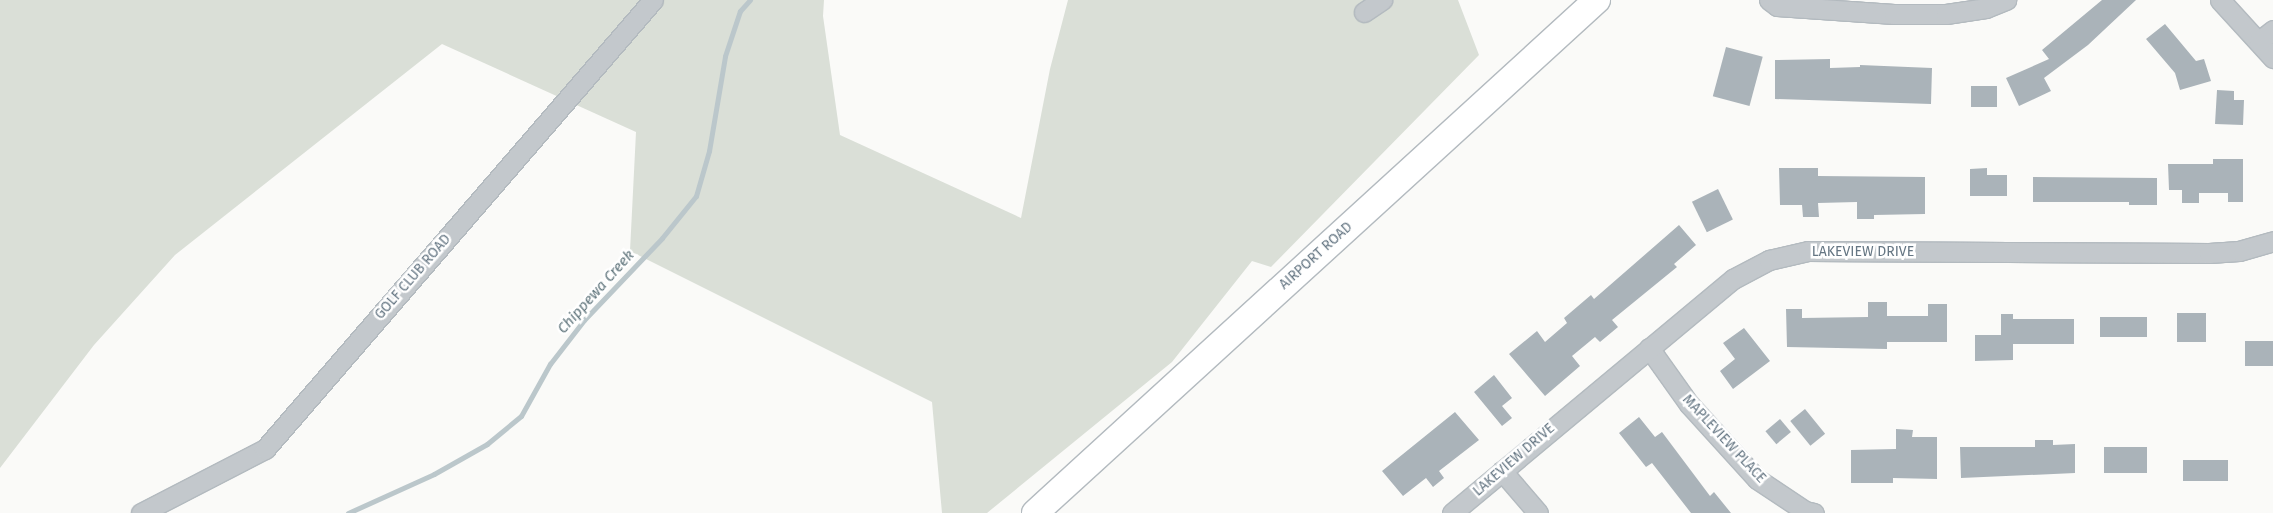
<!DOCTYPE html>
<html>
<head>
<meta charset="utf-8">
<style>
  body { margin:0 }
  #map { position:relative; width:2273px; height:513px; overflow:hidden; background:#fafaf8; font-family:"Fira Sans",sans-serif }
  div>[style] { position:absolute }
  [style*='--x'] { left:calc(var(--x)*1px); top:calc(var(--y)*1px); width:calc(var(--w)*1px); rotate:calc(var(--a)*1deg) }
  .green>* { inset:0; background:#dadfd7 }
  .stream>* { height:5px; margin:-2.5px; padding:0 2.5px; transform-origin:2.5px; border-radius:2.5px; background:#bbc7cb }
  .building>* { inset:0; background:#aab3b9; transform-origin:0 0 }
  .roads { filter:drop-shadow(1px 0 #b3babf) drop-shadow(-1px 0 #b3babf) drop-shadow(0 1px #b3babf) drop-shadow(0 -1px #b3babf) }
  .minor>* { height:19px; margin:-9.5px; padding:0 9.5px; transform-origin:9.5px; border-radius:9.5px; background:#c3c8cc }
  .secondary>* { height:26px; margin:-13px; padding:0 13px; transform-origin:13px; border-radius:13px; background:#fff }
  span { translate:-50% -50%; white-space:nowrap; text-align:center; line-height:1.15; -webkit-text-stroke:5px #fff; paint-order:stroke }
  .street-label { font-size:14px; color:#657683 }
  .water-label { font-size:15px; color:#60757c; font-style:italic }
</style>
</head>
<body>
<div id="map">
  <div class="green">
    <i style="clip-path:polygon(0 0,824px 0,823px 16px,840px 135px,1021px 218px,1050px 69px,1068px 0,1458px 0,1479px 55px,1271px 267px,1252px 261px,1172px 362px,987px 513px,942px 513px,932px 402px,630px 251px,636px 132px,442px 44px,175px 255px,94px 345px,0 468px)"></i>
  </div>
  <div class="stream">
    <i style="--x:348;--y:513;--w:94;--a:-24.4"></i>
    <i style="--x:434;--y:474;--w:61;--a:-29.5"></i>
    <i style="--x:487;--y:444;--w:44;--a:-39.5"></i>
    <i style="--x:521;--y:416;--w:60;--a:-60.9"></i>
    <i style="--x:550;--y:364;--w:56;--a:-52.3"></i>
    <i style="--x:584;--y:320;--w:113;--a:-46.4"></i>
    <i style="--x:662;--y:238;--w:54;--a:-51"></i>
    <i style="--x:696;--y:196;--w:47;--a:-73.9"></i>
    <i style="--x:709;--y:151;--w:96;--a:-80.4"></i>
    <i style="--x:725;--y:56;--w:47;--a:-71.6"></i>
    <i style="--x:740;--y:11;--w:15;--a:-48"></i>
  </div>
  <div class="building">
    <i style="clip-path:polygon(2102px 0,2136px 0,2088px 45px,2044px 78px,2051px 91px,2019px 106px,2006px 78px,2049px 59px,2042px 50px)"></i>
    <i style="clip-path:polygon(2165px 24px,2196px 61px,2204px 59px,2211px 81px,2180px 90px,2175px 73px,2146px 39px)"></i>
    <i style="left:1726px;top:47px;width:38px;height:51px;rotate:15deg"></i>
    <i style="clip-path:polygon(1830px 59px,1830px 68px,1860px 67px,1860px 65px,1932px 68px,1931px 104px,1775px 99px,1775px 60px)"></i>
    <i style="left:1971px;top:86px;width:26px;height:21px"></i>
    <i style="clip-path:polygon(2217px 90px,2234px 91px,2234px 100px,2244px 100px,2243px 125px,2215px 124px)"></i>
    <i style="clip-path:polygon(2213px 159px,2243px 159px,2243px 202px,2228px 202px,2228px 193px,2199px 193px,2199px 203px,2182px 203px,2182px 190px,2169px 190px,2168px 164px,2213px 164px)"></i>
    <i style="clip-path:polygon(1779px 168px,1818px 168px,1818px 176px,1925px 177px,1925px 214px,1874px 215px,1874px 219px,1857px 219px,1857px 202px,1818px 203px,1819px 217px,1803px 217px,1802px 205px,1780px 205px)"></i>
    <i style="clip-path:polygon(1987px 168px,1987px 175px,2007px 175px,2007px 196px,1970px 196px,1970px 169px)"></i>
    <i style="clip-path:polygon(2033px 177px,2157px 178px,2157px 205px,2129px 205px,2129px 202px,2033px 202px)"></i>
    <i style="left:1718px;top:189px;width:34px;height:29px;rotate:64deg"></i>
    <i style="clip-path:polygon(1679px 225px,1696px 245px,1674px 264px,1677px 267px,1612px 320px,1618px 327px,1600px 342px,1595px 337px,1572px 356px,1580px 366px,1545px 396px,1509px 354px,1537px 331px,1545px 342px,1567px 323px,1564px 318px,1591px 295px,1594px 299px)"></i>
    <i style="clip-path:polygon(1868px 302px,1887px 302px,1887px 316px,1928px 316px,1928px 304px,1947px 304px,1947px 342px,1887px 342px,1887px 349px,1787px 347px,1786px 309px,1802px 309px,1802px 318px,1868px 317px)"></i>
    <i style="left:2206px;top:313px;width:29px;height:29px;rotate:90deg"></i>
    <i style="clip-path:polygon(2001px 314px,2013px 314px,2013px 319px,2074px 319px,2074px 344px,2013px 344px,2013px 360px,1975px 361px,1975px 335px,2001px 335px)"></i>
    <i style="left:2100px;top:317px;width:47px;height:20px"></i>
    <i style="clip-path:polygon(1744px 328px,1770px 361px,1733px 389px,1720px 371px,1735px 359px,1723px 343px)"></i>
    <i style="left:2245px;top:341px;width:28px;height:25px"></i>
    <i style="clip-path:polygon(1494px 375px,1512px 398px,1502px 406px,1512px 418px,1502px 426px,1474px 392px)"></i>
    <i style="left:1805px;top:409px;width:32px;height:19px;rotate:51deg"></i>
    <i style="clip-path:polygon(1455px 412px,1479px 440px,1439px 471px,1444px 478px,1433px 487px,1426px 478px,1403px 496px,1382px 471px)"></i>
    <i style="clip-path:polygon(1639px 417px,1655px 437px,1662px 432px,1710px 496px,1714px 492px,1731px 513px,1691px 513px,1652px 463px,1646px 467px,1619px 433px)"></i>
    <i style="left:1780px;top:419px;width:17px;height:19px;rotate:50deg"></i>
    <i style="clip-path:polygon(1896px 429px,1913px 430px,1912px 437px,1937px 437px,1937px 479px,1893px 478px,1893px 483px,1851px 483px,1851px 450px,1896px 449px)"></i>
    <i style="clip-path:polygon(2035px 440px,2053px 440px,2053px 445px,2075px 444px,2075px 473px,1961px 478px,1960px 447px,2035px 447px)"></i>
    <i style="left:2147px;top:447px;width:26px;height:43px;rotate:90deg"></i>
    <i style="left:2228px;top:460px;width:21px;height:45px;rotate:90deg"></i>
  </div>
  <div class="roads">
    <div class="minor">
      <i style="--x:1769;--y:0;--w:10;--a:37"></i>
      <i style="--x:1777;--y:6;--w:117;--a:3.9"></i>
      <i style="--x:1894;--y:14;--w:52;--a:0"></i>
      <i style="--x:1946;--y:14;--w:40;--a:-8.5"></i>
      <i style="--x:1986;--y:8;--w:22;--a:-22"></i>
      <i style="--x:2220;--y:0;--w:79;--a:47.6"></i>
      <i style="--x:1364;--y:12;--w:22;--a:-34"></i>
      <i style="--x:2259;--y:41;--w:18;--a:-38"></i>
      <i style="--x:1649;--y:348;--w:69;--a:54.5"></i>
      <i style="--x:1689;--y:404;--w:101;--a:47.8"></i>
      <i style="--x:1757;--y:479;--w:58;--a:33.7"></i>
      <i style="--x:1805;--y:511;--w:9;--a:13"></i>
      <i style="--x:1502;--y:471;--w:55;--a:49.4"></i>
      <i style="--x:141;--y:513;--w:140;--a:-27.3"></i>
      <i style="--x:265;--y:449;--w:593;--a:-49.17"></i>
      <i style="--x:1452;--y:513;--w:366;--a:-39.8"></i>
      <i style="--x:1733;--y:279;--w:41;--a:-27.8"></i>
      <i style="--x:1769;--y:260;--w:40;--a:-13"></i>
      <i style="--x:1808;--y:251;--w:401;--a:0.3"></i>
      <i style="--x:2209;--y:253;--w:30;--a:-4"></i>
      <i style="--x:2239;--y:251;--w:35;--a:-16"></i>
    </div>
    <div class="secondary">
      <i style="--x:1035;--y:513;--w:761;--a:-42.39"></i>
    </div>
  </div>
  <div class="street-label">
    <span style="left:1863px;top:252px">LAKEVIEW DRIVE</span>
    <span style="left:1316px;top:256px;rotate:-42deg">AIRPORT ROAD</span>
    <span style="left:413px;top:277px;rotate:-49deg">GOLF CLUB ROAD</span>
    <span style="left:1724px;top:439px;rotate:47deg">MAPLEVIEW PLACE</span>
    <span style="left:1514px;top:460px;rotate:-41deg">LAKEVIEW DRIVE</span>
  </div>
  <div class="water-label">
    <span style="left:596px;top:292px;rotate:-48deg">Chippewa Creek</span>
  </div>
</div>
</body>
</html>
